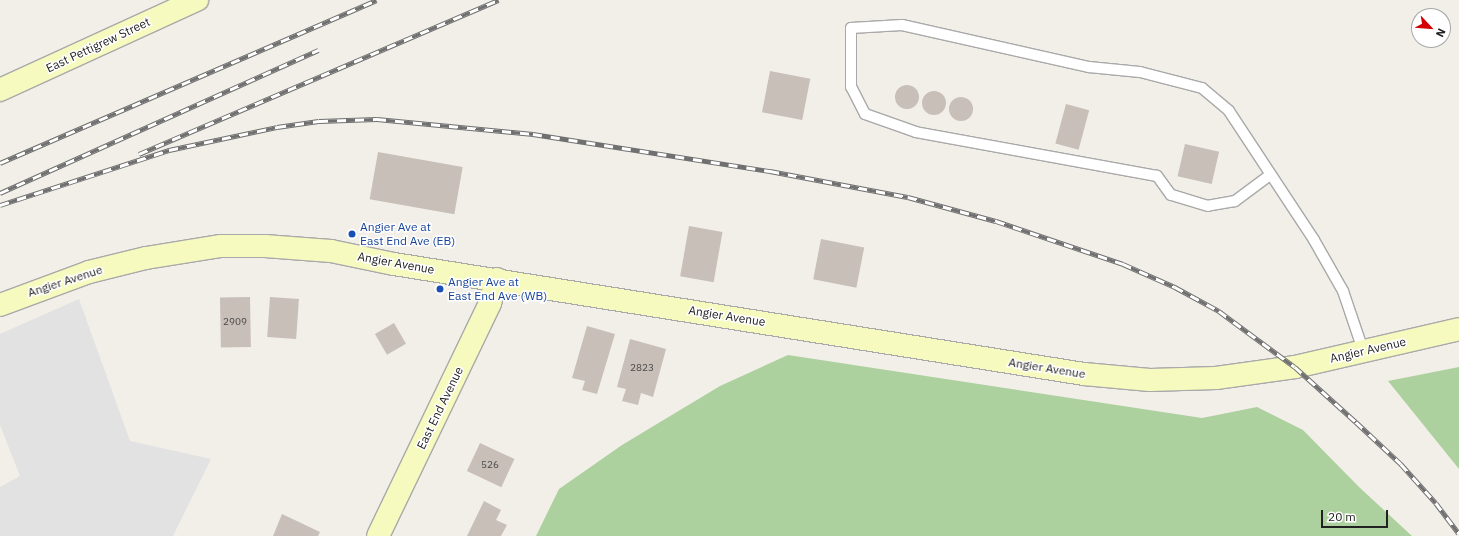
<!DOCTYPE html>
<html>
<head>
<meta charset="utf-8">
<style>
  body { margin:0 }
  #map { position:relative; width:1459px; height:536px; overflow:hidden; background:#f2efe9; font-family:"IBM Plex Sans",sans-serif }
  div>[style] { position:absolute }
  [style*='--x'] { left:calc(var(--x)*1px); top:calc(var(--y)*1px); width:calc(var(--w)*1px); rotate:calc(var(--a)*1deg) }
  .forest>* { inset:0; background:#add19e }
  .parking>* { inset:0; background:#e2e2e2 }
  .building>* { inset:0; background:#c7bfb8; transform-origin:0 0 }
  .round { border-radius:50% }
  .roads { filter:drop-shadow(1px 0 #a9a9a9) drop-shadow(-1px 0 #a9a9a9) drop-shadow(0 1px #a9a9a9) drop-shadow(0 -1px #a9a9a9) }
  .lane>* { height:10px; margin:-5px; padding:0 5px; transform-origin:5px; border-radius:5px; background:#fff }
  .secondary>* { height:22px; margin:-11px; padding:0 11px; transform-origin:11px; border-radius:11px; background:#f7fabf }
  .rail>* { height:4.5px; margin-top:-2.25px; transform-origin:0; background:repeating-linear-gradient(90deg,#fff 0 9px,#707070 0 18px); box-sizing:border-box; border-block:1px solid #707070 }
  .dots>* { width:11px; height:11px; translate:-50% -50%; box-sizing:border-box; border:2px solid #fff; border-radius:50% }
  span { translate:-50% -50%; white-space:nowrap; text-align:center; line-height:1.15; -webkit-text-stroke:3px #fff; paint-order:stroke }
  .number-label { font-size:10px; color:#4b4948 }
  .number-label span { -webkit-text-stroke-width:0 }
  .street-label { font-size:12px; color:#222 }
  .transit-label { font-size:12px; color:#164399 }
  .left { translate:0 -50%; text-align:left }
  .north { position:absolute; left:1411px; top:8px; width:40px; height:40px; box-sizing:border-box; background:#fff; border:1px solid #a7a7a7; border-radius:50%; rotate:116deg; font-size:11px; font-weight:700; line-height:16px; text-align:center; color:#222 }
  .north::after { content:''; display:block; margin:auto; width:14px; height:18px; background:#d40000; clip-path:polygon(50% 0,100% 100%,50% 72%,0 100%) }
  .scale { position:absolute; left:1321px; top:510px; width:67px; height:18px; box-sizing:border-box; border:2px solid #222; border-top:0; padding-left:5px; font-size:12px; line-height:14px; white-space:nowrap; color:#222; -webkit-text-stroke:3px #fff; paint-order:stroke }
</style>
</head>
<body>
<div id="map">
  <div class="forest">
    <i style="clip-path:polygon(788px 355px,1202px 418px,1257px 407px,1303px 430px,1359px 487px,1412px 536px,536px 536px,559px 489px,622px 445px,720px 386px)"></i>
    <i style="clip-path:polygon(1459px 367px,1459px 469px,1388px 381px)"></i>
  </div>
  <div class="parking">
    <i style="clip-path:polygon(79px 299px,130px 441px,211px 459px,173px 536px,0 536px,0 487px,20px 476px,0 425px,0 334px)"></i>
  </div>
  <div class="building">
    <i style="left:770px;top:71px;width:41px;height:42px;rotate:11deg"></i>
    <i class="round" style="left:895px;top:85px;width:24px;height:24px"></i>
    <i class="round" style="left:922px;top:91px;width:24px;height:24px"></i>
    <i class="round" style="left:949px;top:97px;width:24px;height:24px"></i>
    <i style="left:1066px;top:104px;width:24px;height:41px;rotate:15deg"></i>
    <i style="left:1185px;top:144px;width:35px;height:33px;rotate:13deg"></i>
    <i style="left:378px;top:152px;width:86px;height:48px;rotate:10deg"></i>
    <i style="left:689px;top:226px;width:34px;height:51px;rotate:10deg"></i>
    <i style="left:821px;top:239px;width:44px;height:41px;rotate:11deg"></i>
    <i style="left:250px;top:297px;width:50px;height:30px;rotate:89deg"></i>
    <i style="left:270px;top:297px;width:29px;height:40px;rotate:4deg"></i>
    <i style="left:394px;top:323px;width:24px;height:22px;rotate:60deg"></i>
    <i style="clip-path:polygon(587px 326px,615px 334px,597px 394px,582px 390px,585px 381px,572px 378px)"></i>
    <i style="clip-path:polygon(630px 339px,666px 349px,653px 397px,641px 393px,638px 405px,622px 401px,626px 389px,617px 387px)"></i>
    <i style="left:480px;top:443px;width:38px;height:31px;rotate:25deg"></i>
    <i style="clip-path:polygon(484px 501px,501px 510px,496px 520px,507px 525px,501px 536px,467px 536px)"></i>
    <i style="clip-path:polygon(282px 514px,320px 532px,318px 536px,273px 536px)"></i>
  </div>
  <div class="roads">
    <div class="lane">
      <i style="--x:1270;--y:175;--w:44;--a:143.4"></i>
      <i style="--x:1235;--y:201;--w:27;--a:170"></i>
      <i style="--x:1208;--y:206;--w:39;--a:-163"></i>
      <i style="--x:1171;--y:195;--w:24;--a:-126"></i>
      <i style="--x:1157;--y:176;--w:245;--a:-169.7"></i>
      <i style="--x:916;--y:132;--w:54;--a:-160.6"></i>
      <i style="--x:865;--y:114;--w:30;--a:-117"></i>
      <i style="--x:851;--y:87;--w:59;--a:-90"></i>
      <i style="--x:851;--y:28;--w:51;--a:-3.4"></i>
      <i style="--x:902;--y:25;--w:192;--a:12.7"></i>
      <i style="--x:1089;--y:67;--w:51;--a:5.6"></i>
      <i style="--x:1140;--y:72;--w:64;--a:14.5"></i>
      <i style="--x:1202;--y:88;--w:35;--a:40"></i>
      <i style="--x:1229;--y:111;--w:154;--a:56.6"></i>
      <i style="--x:1314;--y:240;--w:59;--a:60.4"></i>
      <i style="--x:1343;--y:291;--w:62;--a:71.3"></i>
    </div>
    <div class="secondary">
      <i style="--x:0;--y:90;--w:217;--a:-24.6"></i>
      <i style="--x:0;--y:305;--w:95;--a:-20.3"></i>
      <i style="--x:89;--y:272;--w:59;--a:-13.8"></i>
      <i style="--x:146;--y:258;--w:76;--a:-9.1"></i>
      <i style="--x:221;--y:246;--w:44;--a:0"></i>
      <i style="--x:265;--y:246;--w:66;--a:4.3"></i>
      <i style="--x:331;--y:251;--w:64;--a:11.7"></i>
      <i style="--x:394;--y:264;--w:699;--a:9.06"></i>
      <i style="--x:1084;--y:374;--w:66;--a:5.2"></i>
      <i style="--x:1150;--y:380;--w:66;--a:-1.7"></i>
      <i style="--x:1216;--y:378;--w:80;--a:-7.9"></i>
      <i style="--x:1295;--y:367;--w:168;--a:-13"></i>
      <i style="--x:378;--y:536;--w:259;--a:-64.3"></i>
      <i style="--x:490;--y:303;--w:25;--a:-74"></i>
    </div>
  </div>
  <div class="rail">
    <i style="--x:139;--y:154;--w:391;--a:-23.2"></i>
    <i style="--x:0;--y:163;--w:410;--a:-23.4"></i>
    <i style="--x:0;--y:193;--w:349;--a:-24.2"></i>
    <i style="--x:0;--y:205;--w:178;--a:-18"></i>
    <i style="--x:169;--y:150;--w:110;--a:-12"></i>
    <i style="--x:277;--y:127;--w:42;--a:-8.1"></i>
    <i style="--x:319;--y:121;--w:58;--a:-2"></i>
    <i style="--x:377;--y:119;--w:157;--a:5.5"></i>
    <i style="--x:533;--y:134;--w:240;--a:8.9"></i>
    <i style="--x:770;--y:171;--w:140;--a:10.7"></i>
    <i style="--x:908;--y:197;--w:91;--a:15.3"></i>
    <i style="--x:996;--y:221;--w:134;--a:18.7"></i>
    <i style="--x:1123;--y:264;--w:57;--a:23.9"></i>
    <i style="--x:1175;--y:287;--w:50;--a:28.6"></i>
    <i style="--x:1219;--y:311;--w:94;--a:36.4"></i>
    <i style="--x:1295;--y:367;--w:82;--a:42"></i>
    <i style="--x:1356;--y:422;--w:62;--a:43"></i>
    <i style="--x:1401;--y:464;--w:52;--a:48.1"></i>
    <i style="--x:1436;--y:503;--w:38;--a:53"></i>
  </div>
  <div class="dots">
    <i style="left:352px;top:234px;background:#1a4fb4"></i>
    <i style="left:440px;top:289px;background:#1a4fb4"></i>
  </div>
  <div class="number-label">
    <span style="left:235px;top:322px">2909</span>
    <span style="left:642px;top:368px">2823</span>
    <span style="left:490px;top:465px">526</span>
  </div>
  <div class="street-label">
    <span style="left:98px;top:45px;rotate:-25deg">East Pettigrew Street</span>
    <span style="left:396px;top:263px;rotate:10deg">Angier Avenue</span>
    <span style="left:65px;top:281px;rotate:-18deg">Angier Avenue</span>
    <span style="left:727px;top:316px;rotate:9deg">Angier Avenue</span>
    <span style="left:1368px;top:350px;rotate:-13deg">Angier Avenue</span>
    <span style="left:1047px;top:368px;rotate:9deg">Angier Avenue</span>
    <span style="left:440px;top:408px;rotate:-64deg">East End Avenue</span>
  </div>
  <div class="transit-label">
    <span class="left" style="left:360px;top:234px">Angier Ave at<br>East End Ave (EB)</span>
    <span class="left" style="left:448px;top:289px">Angier Ave at<br>East End Ave (WB)</span>
  </div>
  <div class="north">N</div>
  <div class="scale">20 m</div>
</div>
</body>
</html>
